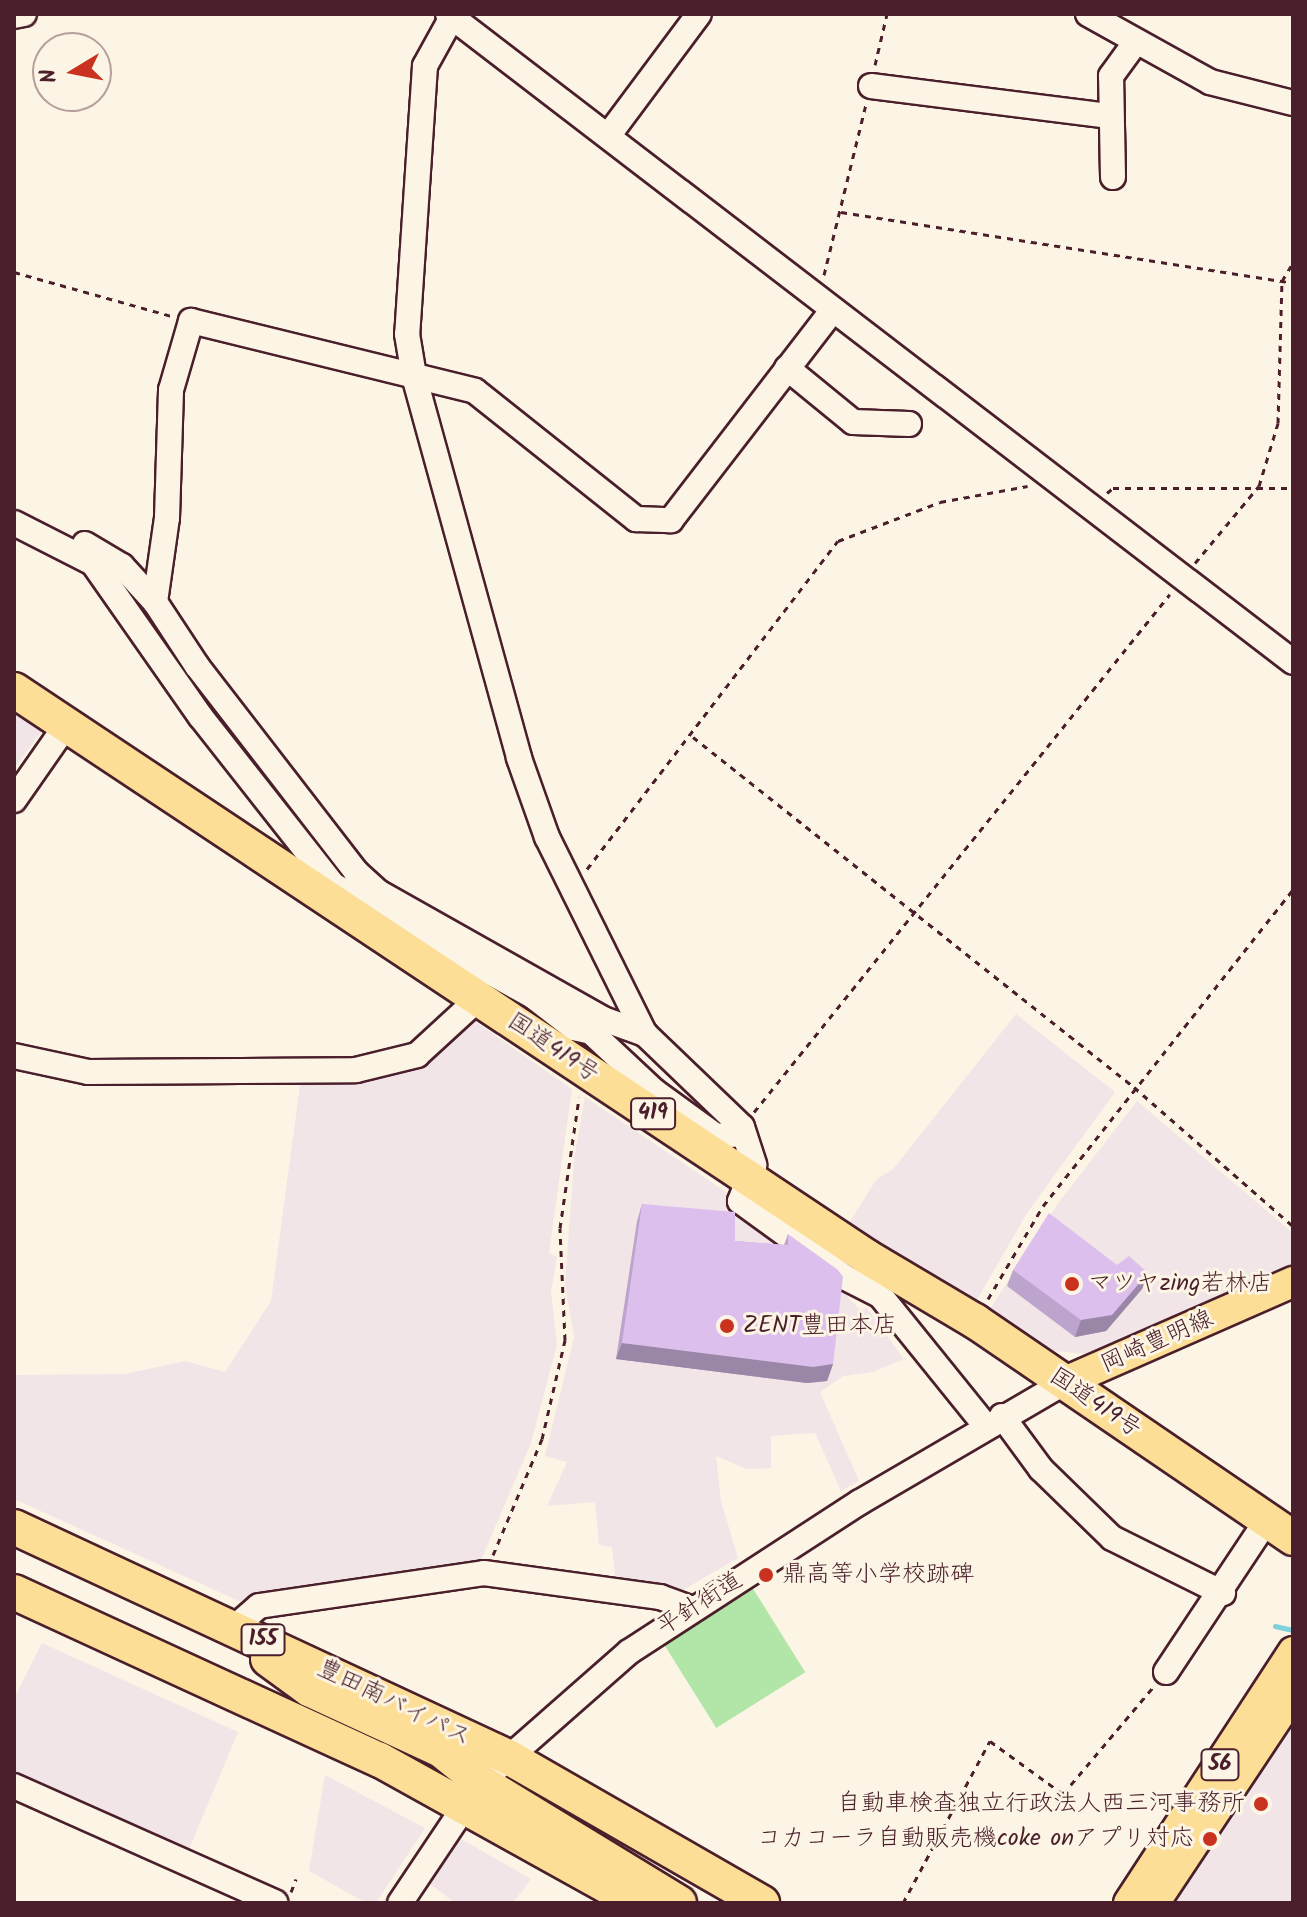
<!DOCTYPE html>
<html>
<head>
<meta charset="utf-8">
<style>
  body { margin:0 }
  #map { position:relative; width:1307px; height:1917px; overflow:hidden; background:#fcf5e5; font-family:Kalam,"Klee One",sans-serif }
  div>[style] { position:absolute }
  [style*='--x'] { left:calc(var(--x)*1px); top:calc(var(--y)*1px); width:calc(var(--w)*1px); rotate:calc(var(--a)*1deg) }
  .built>* { inset:0; background:#f2e5e7 }
  .green>* { inset:0; background:#b1e6a8; transform-origin:0 0 }
  .stream>* { height:5px; margin:-2.5px; padding:0 2.5px; transform-origin:2.5px; border-radius:2.5px; background:#81d1dc }
  .path>* { height:3px; margin-top:-1.5px; transform-origin:0; background:repeating-linear-gradient(90deg,#4a1f2b 0 6px,transparent 0 12px) }
  .roads { filter:drop-shadow(2px 0 #4a1f2b) drop-shadow(-2px 0 #4a1f2b) drop-shadow(0 2px #4a1f2b) drop-shadow(0 -2px #4a1f2b) }
  .minor>* { height:24px; margin:-12px; padding:0 12px; transform-origin:12px; border-radius:12px; background:#fcf5e5 }
  .major>* { height:30px; margin:-15px; padding:0 15px; transform-origin:15px; border-radius:15px; background:#fdde96 }
  .highway>* { height:34px; margin:-17px; padding:0 17px; transform-origin:17px; border-radius:17px; background:#fdde96 }
  .wall>* { inset:0; background:#bda4cc }
  .shaded-wall>* { inset:0; background:#9a86a6 }
  .building>* { inset:0; background:#dcbfed }
  .dots>* { width:22px; height:22px; translate:-50% -50%; box-sizing:border-box; border:4px solid #fcf5e5; border-radius:50% }
  span { translate:-50% -50%; white-space:nowrap; text-align:center; line-height:1.15; -webkit-text-stroke:6px #fcf5e5; paint-order:stroke }
  .shield-label span { padding:2px 6px; background:#fcf5e5; border:2px solid; border-radius:6px; -webkit-text-stroke-width:0 }
  .shield-label { font-size:22px; color:#4a1f2b; font-weight:700 }
  .street-label { font-size:24px; color:#4a1f2b }
  .poi-label { font-size:24px; color:#4a1f2b }
  .left { translate:0 -50%; text-align:left }
  .right { translate:-100% -50%; text-align:right }
  .frame { position:absolute; inset:0; border:16px solid #4a1f2b; pointer-events:none }
  .north { position:absolute; left:32px; top:32px; width:80px; height:80px; box-sizing:border-box; background:#fcf5e5; border:2px solid #b59f9b; border-radius:50%; rotate:260deg; font-size:22px; font-weight:700; line-height:32px; text-align:center; color:#4a1f2b }
  .north::after { content:''; display:block; margin:auto; width:28px; height:36px; background:#c8321e; clip-path:polygon(50% 0,100% 100%,50% 72%,0 100%) }
</style>
</head>
<body>
<div id="map">
  <div class="built">
    <i style="clip-path:polygon(14px 704px,46px 725px,14px 769px)"></i>
    <i style="clip-path:polygon(1016px 1014px,1115px 1092px,1027px 1213px,977px 1300px,849px 1223px,876px 1180px,894px 1168px)"></i>
    <i style="clip-path:polygon(470px 1018px,572px 1089px,549px 1253px,557px 1257px,551px 1292px,557px 1345px,531px 1443px,479px 1565px,418px 1569px,239px 1601px,14px 1499px,14px 1375px,125px 1374px,185px 1361px,225px 1372px,271px 1301px,300px 1085px,329px 1082px)"></i>
    <i style="clip-path:polygon(585px 1097px,726px 1192px,727px 1207px,831px 1279px,861px 1311px,867px 1308px,904px 1359px,873px 1372px,843px 1376px,820px 1392px,859px 1481px,841px 1491px,815px 1433px,771px 1436px,771px 1468px,747px 1469px,716px 1456px,721px 1501px,738px 1558px,678px 1593px,616px 1586px,612px 1547px,599px 1545px,595px 1502px,547px 1506px,567px 1462px,545px 1456px,574px 1337px,565px 1284px,574px 1159px)"></i>
    <i style="clip-path:polygon(1137px 1101px,1293px 1233px,1293px 1271px,1084px 1354px,1054px 1351px,990px 1309px,1056px 1206px)"></i>
    <i style="clip-path:polygon(42px 1643px,238px 1732px,187px 1854px,14px 1777px,14px 1699px)"></i>
    <i style="clip-path:polygon(1293px 1706px,1293px 1903px,1164px 1903px)"></i>
    <i style="clip-path:polygon(325px 1775px,425px 1828px,376px 1903px,366px 1903px,309px 1871px)"></i>
    <i style="clip-path:polygon(461px 1839px,531px 1879px,513px 1903px,455px 1903px,421px 1877px,443px 1843px)"></i>
  </div>
  <div class="green">
    <i style="left:747px;top:1579px;width:110px;height:105px;rotate:58deg"></i>
  </div>
  <div class="stream">
    <i style="--x:1275;--y:1626;--w:18;--a:13"></i>
  </div>
  <div class="path">
    <i style="--x:875;--y:65;--w:52;--a:-76.8"></i>
    <i style="--x:841;--y:212;--w:458;--a:8.9"></i>
    <i style="--x:14;--y:272;--w:164;--a:15.6"></i>
    <i style="--x:824;--y:275;--w:176;--a:-76.2"></i>
    <i style="--x:1107;--y:493;--w:8;--a:-40"></i>
    <i style="--x:1113;--y:488;--w:180;--a:0"></i>
    <i style="--x:1195;--y:563;--w:100;--a:-50.3"></i>
    <i style="--x:1259;--y:486;--w:66;--a:-73.2"></i>
    <i style="--x:1278;--y:423;--w:142;--a:-88.4"></i>
    <i style="--x:1282;--y:281;--w:21;--a:-59"></i>
    <i style="--x:693;--y:737;--w:563;--a:38.44"></i>
    <i style="--x:1134;--y:1087;--w:211;--a:41.2"></i>
    <i style="--x:587;--y:869;--w:413;--a:-52.6"></i>
    <i style="--x:838;--y:541;--w:109;--a:-20.9"></i>
    <i style="--x:940;--y:502;--w:89;--a:-10.3"></i>
    <i style="--x:754;--y:1112;--w:664;--a:-51.23"></i>
    <i style="--x:988;--y:1299;--w:108;--a:-59.4"></i>
    <i style="--x:1043;--y:1206;--w:404;--a:-51.7"></i>
    <i style="--x:493;--y:1555;--w:126;--a:-67.1"></i>
    <i style="--x:542;--y:1439;--w:102;--a:-76.9"></i>
    <i style="--x:565;--y:1340;--w:112;--a:-92.6"></i>
    <i style="--x:560;--y:1228;--w:132;--a:-81.7"></i>
    <i style="--x:291;--y:1892;--w:14;--a:-69"></i>
    <i style="--x:903;--y:1903;--w:184;--a:-61.8"></i>
    <i style="--x:990;--y:1741;--w:90;--a:36"></i>
    <i style="--x:1063;--y:1794;--w:140;--a:-49.9"></i>
  </div>
  <div class="roads">
    <div class="minor">
      <i style="--x:448;--y:14;--w:1065;--a:37.48"></i>
      <i style="--x:1088;--y:14;--w:140;--a:29.1"></i>
      <i style="--x:1210;--y:82;--w:86;--a:14.2"></i>
      <i style="--x:14;--y:16;--w:10;--a:-11"></i>
      <i style="--x:452;--y:17;--w:56;--a:118.9"></i>
      <i style="--x:425;--y:66;--w:269;--a:93.8"></i>
      <i style="--x:407;--y:334;--w:43;--a:80.5"></i>
      <i style="--x:414;--y:376;--w:396;--a:74.6"></i>
      <i style="--x:519;--y:758;--w:84;--a:70.5"></i>
      <i style="--x:547;--y:837;--w:220;--a:63.6"></i>
      <i style="--x:645;--y:1034;--w:134;--a:43.8"></i>
      <i style="--x:742;--y:1127;--w:40;--a:72"></i>
      <i style="--x:754;--y:1165;--w:39;--a:111"></i>
      <i style="--x:740;--y:1201;--w:131;--a:36"></i>
      <i style="--x:846;--y:1278;--w:38;--a:27"></i>
      <i style="--x:880;--y:1295;--w:167;--a:51.1"></i>
      <i style="--x:871;--y:86;--w:241;--a:7.2"></i>
      <i style="--x:608;--y:136;--w:152;--a:-53.3"></i>
      <i style="--x:1113;--y:177;--w:101;--a:-91.1"></i>
      <i style="--x:1111;--y:76;--w:41;--a:-54"></i>
      <i style="--x:787;--y:368;--w:85;--a:39.3"></i>
      <i style="--x:853;--y:422;--w:56;--a:2"></i>
      <i style="--x:14;--y:523;--w:89;--a:26.9"></i>
      <i style="--x:93;--y:563;--w:188;--a:55"></i>
      <i style="--x:201;--y:717;--w:214;--a:51.8"></i>
      <i style="--x:333;--y:885;--w:230;--a:29.1"></i>
      <i style="--x:534;--y:997;--w:51;--a:37.8"></i>
      <i style="--x:574;--y:1028;--w:17;--a:13"></i>
      <i style="--x:591;--y:1032;--w:86;--a:43.1"></i>
      <i style="--x:654;--y:1091;--w:77;--a:36"></i>
      <i style="--x:716;--y:1136;--w:27;--a:-4"></i>
      <i style="--x:85;--y:544;--w:43;--a:30.7"></i>
      <i style="--x:122;--y:566;--w:49;--a:47.5"></i>
      <i style="--x:155;--y:602;--w:77;--a:56.7"></i>
      <i style="--x:197;--y:666;--w:260;--a:52.3"></i>
      <i style="--x:356;--y:872;--w:30;--a:42"></i>
      <i style="--x:378;--y:892;--w:258;--a:29.4"></i>
      <i style="--x:603;--y:1019;--w:45;--a:19.7"></i>
      <i style="--x:155;--y:602;--w:85;--a:-81.9"></i>
      <i style="--x:167;--y:518;--w:128;--a:-88.2"></i>
      <i style="--x:171;--y:390;--w:72;--a:-73.8"></i>
      <i style="--x:191;--y:321;--w:292;--a:13.8"></i>
      <i style="--x:475;--y:391;--w:206;--a:38.5"></i>
      <i style="--x:636;--y:519;--w:35;--a:2"></i>
      <i style="--x:671;--y:520;--w:264;--a:-52.4"></i>
      <i style="--x:14;--y:800;--w:93;--a:-55.1"></i>
      <i style="--x:14;--y:1056;--w:76;--a:12.2"></i>
      <i style="--x:88;--y:1072;--w:268;--a:-0.4"></i>
      <i style="--x:356;--y:1070;--w:63;--a:-13.8"></i>
      <i style="--x:417;--y:1055;--w:83;--a:-42.6"></i>
      <i style="--x:1002;--y:1416;--w:66;--a:53.7"></i>
      <i style="--x:1041;--y:1469;--w:99;--a:44.2"></i>
      <i style="--x:1112;--y:1538;--w:124;--a:26.4"></i>
      <i style="--x:236;--y:1626;--w:30;--a:-41"></i>
      <i style="--x:259;--y:1606;--w:227;--a:-8.3"></i>
      <i style="--x:484;--y:1573;--w:178;--a:7.8"></i>
      <i style="--x:660;--y:1597;--w:32;--a:20"></i>
      <i style="--x:1166;--y:1672;--w:182;--a:-56.4"></i>
      <i style="--x:14;--y:1786;--w:286;--a:24"></i>
      <i style="--x:400;--y:1903;--w:146;--a:-56.2"></i>
      <i style="--x:481;--y:1782;--w:197;--a:-41.3"></i>
      <i style="--x:629;--y:1652;--w:275;--a:-33"></i>
      <i style="--x:860;--y:1502;--w:238;--a:-30.3"></i>
    </div>
    <div class="major">
      <i style="--x:1065;--y:1382;--w:249;--a:-23.7"></i>
      <i style="--x:1129;--y:1903;--w:300;--a:-56.8"></i>
      <i style="--x:1154;--y:1903;--w:251;--a:-56.4"></i>
    </div>
    <div class="highway">
      <i style="--x:14;--y:690;--w:1024;--a:33.61"></i>
      <i style="--x:867;--y:1257;--w:126;--a:30.7"></i>
      <i style="--x:975;--y:1321;--w:385;--a:34.3"></i>
      <i style="--x:14;--y:1527;--w:547;--a:24.97"></i>
      <i style="--x:510;--y:1758;--w:291;--a:29.9"></i>
      <i style="--x:14;--y:1592;--w:403;--a:24.7"></i>
      <i style="--x:380;--y:1760;--w:295;--a:29"></i>
      <i style="--x:268;--y:1659;--w:51;--a:36.2"></i>
      <i style="--x:309;--y:1689;--w:145;--a:24.8"></i>
      <i style="--x:441;--y:1750;--w:51;--a:38.7"></i>
      <i style="--x:481;--y:1782;--w:232;--a:31.4"></i>
    </div>
  </div>
  <div class="wall">
    <i style="clip-path:polygon(642px 1204px,735px 1241px,784px 1245px,788px 1234px,833px 1364px,827px 1381px,807px 1383px,616px 1359px,637px 1221px)"></i>
    <i style="clip-path:polygon(1117px 1265px,1148px 1273px,1142px 1289px,1106px 1331px,1075px 1337px,1007px 1286px,1013px 1270px)"></i>
  </div>
  <div class="shaded-wall">
    <i style="clip-path:polygon(1148px 1273px,1142px 1289px,1106px 1331px,1075px 1337px,1081px 1320px)"></i>
    <i style="clip-path:polygon(622px 1343px,833px 1364px,827px 1381px,807px 1383px,616px 1359px)"></i>
  </div>
  <div class="building">
    <i style="clip-path:polygon(642px 1204px,735px 1212px,735px 1241px,788px 1245px,788px 1234px,838px 1270px,843px 1277px,833px 1364px,813px 1367px,622px 1343px)"></i>
    <i style="clip-path:polygon(1049px 1213px,1117px 1265px,1129px 1256px,1148px 1273px,1112px 1315px,1081px 1320px,1013px 1270px)"></i>
  </div>
  <div class="dots">
    <i style="left:1072px;top:1284px;background:#c8321e"></i>
    <i style="left:727px;top:1326px;background:#c8321e"></i>
    <i style="left:766px;top:1575px;background:#c8321e"></i>
    <i style="left:1261px;top:1804px;background:#c8321e"></i>
    <i style="left:1210px;top:1839px;background:#c8321e"></i>
  </div>
  <div class="shield-label">
    <span style="left:653px;top:1114px">419</span>
    <span style="left:263px;top:1640px">155</span>
    <span style="left:1220px;top:1765px">56</span>
  </div>
  <div class="street-label">
    <span style="left:553px;top:1048px;rotate:34deg">国道419号</span>
    <span style="left:1157px;top:1342px;rotate:-24deg">岡崎豊明線</span>
    <span style="left:1095px;top:1403px;rotate:34deg">国道419号</span>
    <span style="left:700px;top:1604px;rotate:-33deg">平針街道</span>
    <span style="left:394px;top:1703px;rotate:26deg">豊田南バイパス</span>
  </div>
  <div class="poi-label">
    <span class="left" style="left:1088px;top:1284px">マツヤzing若林店</span>
    <span class="left" style="left:743px;top:1326px">ZENT豊田本店</span>
    <span class="left" style="left:782px;top:1575px">鼎高等小学校跡碑</span>
    <span class="right" style="left:1245px;top:1804px">自動車検査独立行政法人西三河事務所</span>
    <span class="right" style="left:1194px;top:1839px">コカコーラ自動販売機coke onアプリ対応</span>
  </div>
  <div class="frame"></div>
  <div class="north">N</div>
</div>
</body>
</html>
